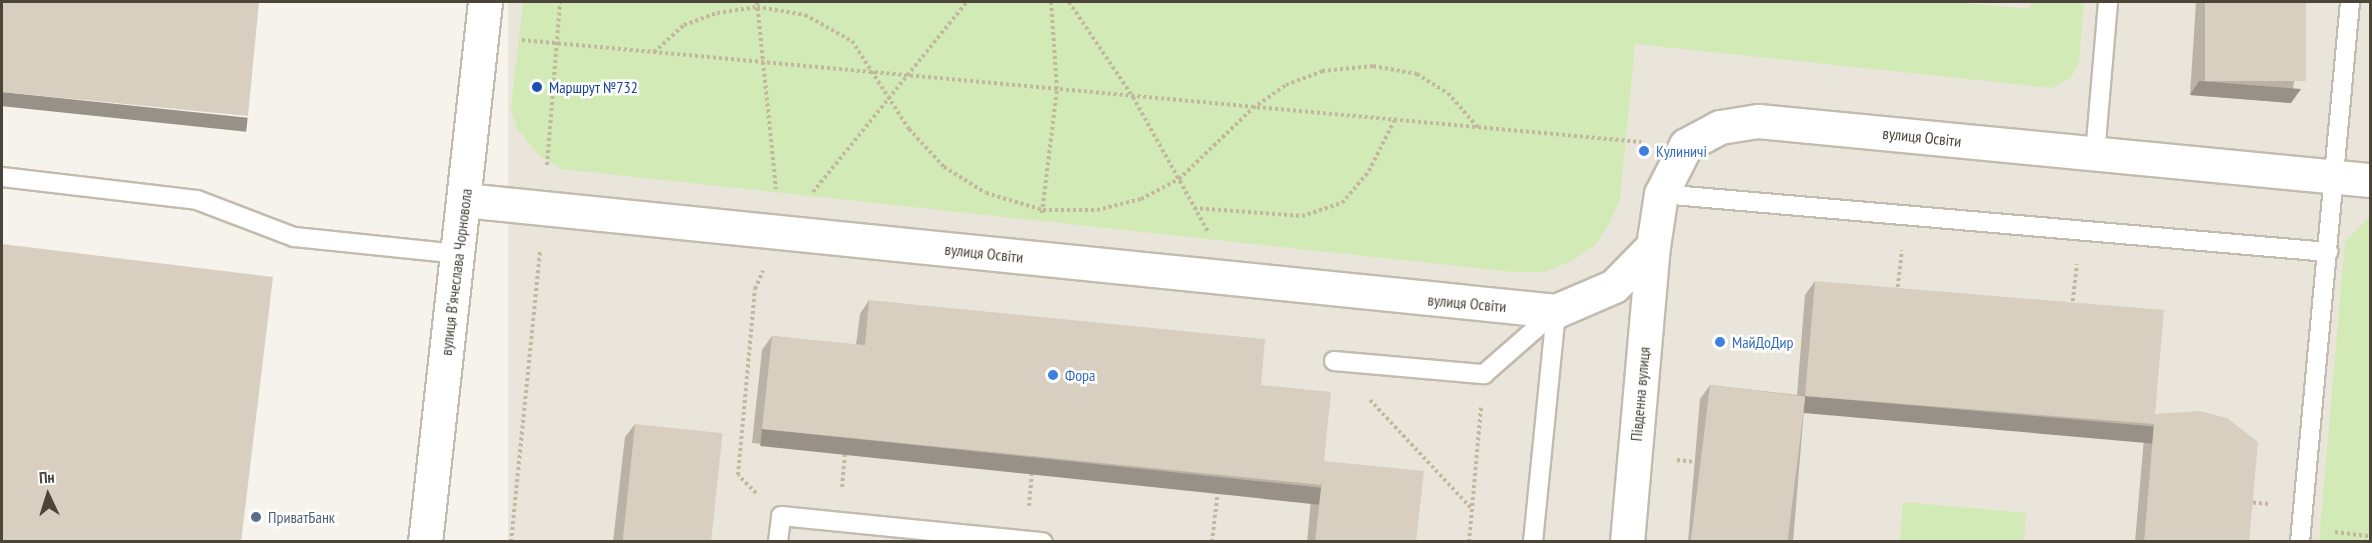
<!DOCTYPE html>
<html>
<head>
<meta charset="utf-8">
<style>
  body { margin:0 }
  #map { position:relative; width:2372px; height:543px; overflow:hidden; background:#f6f3ec; font-family:"PT Sans Narrow",sans-serif }
  div>[style] { position:absolute }
  [style*='--x'] { left:calc(var(--x)*1px); top:calc(var(--y)*1px); width:calc(var(--w)*1px); rotate:calc(var(--a)*1deg) }
  .residential>* { inset:0; background:#eae5da; transform-origin:0 0 }
  .green>* { inset:0; background:#d2eab5 }
  .path>* { height:4px; margin-top:-2px; transform-origin:0; background:repeating-linear-gradient(90deg,#c4b79f 0 3px,transparent 0 6px) }
  .roads { filter:drop-shadow(2px 0 #c2bbae) drop-shadow(-2px 0 #c2bbae) drop-shadow(0 2px #c2bbae) drop-shadow(0 -2px #c2bbae) }
  .service>* { height:18px; margin:-9px; padding:0 9px; transform-origin:9px; border-radius:9px; background:#fff }
  .minor>* { height:33px; margin:-16.5px; padding:0 16.5px; transform-origin:16.5px; border-radius:16.5px; background:#fff }
  .tertiary>* { height:33px; margin:-16.5px; padding:0 16.5px; transform-origin:16.5px; border-radius:16.5px; background:#fff }
  .wall>* { inset:0; background:#bab2a6 }
  .shaded-wall>* { inset:0; background:#979187; transform-origin:0 0 }
  .building>* { inset:0; background:#d8cfc1; transform-origin:0 0 }
  .dots>* { width:16px; height:16px; translate:-50% -50%; box-sizing:border-box; border:3px solid #fff; border-radius:50% }
  span { translate:-50% -50%; white-space:nowrap; text-align:center; line-height:1.15; -webkit-text-stroke:5px #fff; paint-order:stroke }
  .transit-label { font-size:16px; color:#164399 }
  .left { translate:0 -50%; text-align:left }
  .street-label { font-size:16px; color:#4b4439 }
  .shop-label { font-size:16px; color:#366cbe }
  .service-label { font-size:16px; color:#4e5e75 }
  .frame { position:absolute; inset:0; border:3px solid #4b4439; pointer-events:none }
  .north { position:absolute; left:18px; top:465px; width:60px; height:60px; -webkit-text-stroke:4px #fff; paint-order:stroke; rotate:356deg; font-size:16px; font-weight:700; line-height:24px; text-align:center; color:#4b4439 }
  .north::after { content:''; display:block; margin:auto; width:21px; height:27px; background:#4b4439; clip-path:polygon(50% 0,100% 100%,50% 72%,0 100%) }
</style>
</head>
<body>
<div id="map">
  <div class="residential">
    <i style="left:508px;top:2px;width:1862px;height:544px"></i>
  </div>
  <div class="green">
    <i style="clip-path:polygon(523px 2px,1952px 2px,2029px 9px,2031px 2px,2084px 2px,2079px 62px,2071px 78px,2052px 88px,1635px 44px,1620px 200px,1608px 226px,1594px 246px,1572px 261px,1544px 272px,1513px 272px,562px 169px,539px 155px,517px 129px,511px 108px)"></i>
    <i style="clip-path:polygon(2370px 216px,2370px 541px,2319px 541px,2345px 242px)"></i>
    <i style="clip-path:polygon(1903px 502px,2026px 513px,2024px 541px,1900px 541px)"></i>
  </div>
  <div class="path">
    <i style="--x:757;--y:2;--w:188;--a:84.2"></i>
    <i style="--x:1069;--y:2;--w:115;--a:56"></i>
    <i style="--x:1133;--y:97;--w:154;--a:60.9"></i>
    <i style="--x:522;--y:40;--w:1124;--a:5.21"></i>
    <i style="--x:654;--y:52;--w:40;--a:-42"></i>
    <i style="--x:684;--y:25;--w:35;--a:-20"></i>
    <i style="--x:717;--y:13;--w:40;--a:-8.5"></i>
    <i style="--x:757;--y:7;--w:49;--a:9.5"></i>
    <i style="--x:805;--y:15;--w:54;--a:29"></i>
    <i style="--x:852;--y:41;--w:105;--a:57.1"></i>
    <i style="--x:909;--y:129;--w:52;--a:47.4"></i>
    <i style="--x:944;--y:167;--w:49;--a:31.8"></i>
    <i style="--x:986;--y:193;--w:59;--a:16.6"></i>
    <i style="--x:1043;--y:210;--w:54;--a:0"></i>
    <i style="--x:1097;--y:210;--w:45;--a:-14"></i>
    <i style="--x:1141;--y:199;--w:43;--a:-27.8"></i>
    <i style="--x:1179;--y:179;--w:103;--a:-43.8"></i>
    <i style="--x:1253;--y:108;--w:40;--a:-34.9"></i>
    <i style="--x:1286;--y:85;--w:39;--a:-21"></i>
    <i style="--x:1322;--y:71;--w:51;--a:-5.6"></i>
    <i style="--x:1373;--y:66;--w:45;--a:10.3"></i>
    <i style="--x:1417;--y:74;--w:36;--a:32"></i>
    <i style="--x:1448;--y:93;--w:48;--a:49.3"></i>
    <i style="--x:547;--y:165;--w:164;--a:-85.4"></i>
    <i style="--x:813;--y:192;--w:245;--a:-51"></i>
    <i style="--x:1194;--y:208;--w:108;--a:4.2"></i>
    <i style="--x:1302;--y:216;--w:42;--a:-18"></i>
    <i style="--x:1342;--y:203;--w:42;--a:-49.8"></i>
    <i style="--x:1369;--y:171;--w:56;--a:-63.4"></i>
    <i style="--x:1042;--y:213;--w:125;--a:-83.1"></i>
    <i style="--x:1057;--y:89;--w:87;--a:-93.9"></i>
    <i style="--x:1897;--y:293;--w:43;--a:-83.4"></i>
    <i style="--x:2072;--y:307;--w:43;--a:-83.4"></i>
    <i style="--x:1370;--y:400;--w:149;--a:46.9"></i>
    <i style="--x:1677;--y:460;--w:18;--a:6"></i>
    <i style="--x:842;--y:487;--w:35;--a:-85"></i>
    <i style="--x:756;--y:493;--w:25;--a:-135"></i>
    <i style="--x:738;--y:475;--w:187;--a:-84.8"></i>
    <i style="--x:755;--y:289;--w:20;--a:-66"></i>
    <i style="--x:2247;--y:502;--w:23;--a:5"></i>
    <i style="--x:1029;--y:506;--w:35;--a:-85"></i>
    <i style="--x:2335;--y:532;--w:35;--a:7"></i>
    <i style="--x:511;--y:542;--w:293;--a:-84.3"></i>
    <i style="--x:1212;--y:542;--w:52;--a:-83.4"></i>
    <i style="--x:1469;--y:542;--w:135;--a:-84.9"></i>
  </div>
  <div class="roads">
    <div class="service">
      <i style="--x:2095;--y:154;--w:153;--a:-85.1"></i>
      <i style="--x:2;--y:177;--w:196;--a:6.7"></i>
      <i style="--x:197;--y:200;--w:104;--a:20.9"></i>
      <i style="--x:294;--y:237;--w:165;--a:5.9"></i>
      <i style="--x:1661;--y:194;--w:670;--a:4.97"></i>
      <i style="--x:1334;--y:361;--w:151;--a:5"></i>
      <i style="--x:1484;--y:374;--w:96;--a:-41.2"></i>
      <i style="--x:778;--y:542;--w:26;--a:-83"></i>
      <i style="--x:781;--y:516;--w:263;--a:5.7"></i>
      <i style="--x:1533;--y:542;--w:232;--a:-84.3"></i>
      <i style="--x:2300;--y:542;--w:542;--a:-84.71"></i>
    </div>
    <div class="minor">
      <i style="--x:464;--y:200;--w:1098;--a:5.8"></i>
      <i style="--x:1556;--y:311;--w:63;--a:-23.3"></i>
      <i style="--x:1614;--y:286;--w:56;--a:-45.7"></i>
      <i style="--x:1653;--y:246;--w:53;--a:-81.3"></i>
      <i style="--x:1661;--y:194;--w:55;--a:-63"></i>
      <i style="--x:1686;--y:145;--w:38;--a:-28"></i>
      <i style="--x:1720;--y:127;--w:38;--a:-9"></i>
      <i style="--x:1758;--y:121;--w:615;--a:5.51"></i>
      <i style="--x:1627;--y:542;--w:297;--a:-85"></i>
    </div>
    <div class="tertiary">
      <i style="--x:425;--y:542;--w:543;--a:-83.66"></i>
    </div>
  </div>
  <div class="wall">
    <i style="clip-path:polygon(2196px 2px,2306px 2px,2291px 103px,2190px 95px)"></i>
    <i style="clip-path:polygon(1815px 281px,2155px 414px,2249px 542px,2135px 542px,2144px 438px,1804px 410px,1793px 542px,1688px 542px,1700px 399px,1710px 385px,1797px 395px,1805px 295px)"></i>
    <i style="clip-path:polygon(869px 300px,1261px 385px,1324px 461px,1416px 542px,1307px 542px,1311px 499px,752px 443px,762px 350px,772px 336px,856px 345px,860px 314px)"></i>
    <i style="clip-path:polygon(635px 424px,711px 542px,613px 542px,625px 437px)"></i>
  </div>
  <div class="shaded-wall">
    <i style="clip-path:polygon(2199px 81px,2301px 89px,2291px 103px,2190px 95px)"></i>
    <i style="left:2px;top:92px;width:247px;height:14px;rotate:6deg"></i>
    <i style="left:1805px;top:396px;width:350px;height:17px;rotate:5deg"></i>
    <i style="left:762px;top:429px;width:562px;height:17px;rotate:6deg"></i>
  </div>
  <div class="building">
    <i style="clip-path:polygon(2px 2px,259px 2px,248px 116px,2px 92px)"></i>
    <i style="left:2205px;top:2px;width:101px;height:79px"></i>
    <i style="clip-path:polygon(2px 244px,273px 277px,241px 542px,2px 542px)"></i>
    <i style="clip-path:polygon(1815px 281px,2164px 310px,2155px 414px,2199px 411px,2227px 418px,2258px 442px,2249px 542px,2144px 542px,2154px 424px,1805px 396px)"></i>
    <i style="clip-path:polygon(869px 300px,1265px 339px,1261px 385px,1331px 392px,1324px 461px,1424px 471px,1416px 542px,1315px 542px,1322px 481px,1321px 485px,762px 429px,772px 336px,865px 345px)"></i>
    <i style="left:1710px;top:385px;width:96px;height:158px;rotate:7deg"></i>
    <i style="left:635px;top:424px;width:88px;height:119px;rotate:6deg"></i>
  </div>
  <div class="dots">
    <i style="left:537px;top:87px;background:#1a4fb4"></i>
    <i style="left:1644px;top:151px;background:#3f7fe0"></i>
    <i style="left:1720px;top:342px;background:#3f7fe0"></i>
    <i style="left:1053px;top:375px;background:#3f7fe0"></i>
    <i style="left:256px;top:517px;background:#5c6f8a"></i>
  </div>
  <div class="transit-label">
    <span class="left" style="left:549px;top:87px">Маршрут №732</span>
  </div>
  <div class="street-label">
    <span style="left:1922px;top:137px;rotate:6deg">вулиця Освіти</span>
    <span style="left:984px;top:253px;rotate:6deg">вулиця Освіти</span>
    <span style="left:456px;top:272px;rotate:-83deg">вулиця Вʼячеслава Чорновола</span>
    <span style="left:1467px;top:303px;rotate:5deg">вулиця Освіти</span>
    <span style="left:1640px;top:394px;rotate:-85deg">Південна вулиця</span>
  </div>
  <div class="shop-label">
    <span class="left" style="left:1656px;top:151px">Кулиничі</span>
    <span class="left" style="left:1732px;top:342px">МайДоДир</span>
    <span class="left" style="left:1065px;top:375px">Фора</span>
  </div>
  <div class="service-label">
    <span class="left" style="left:268px;top:517px">ПриватБанк</span>
  </div>
  <div class="frame"></div>
  <div class="north">Пн</div>
</div>
</body>
</html>
